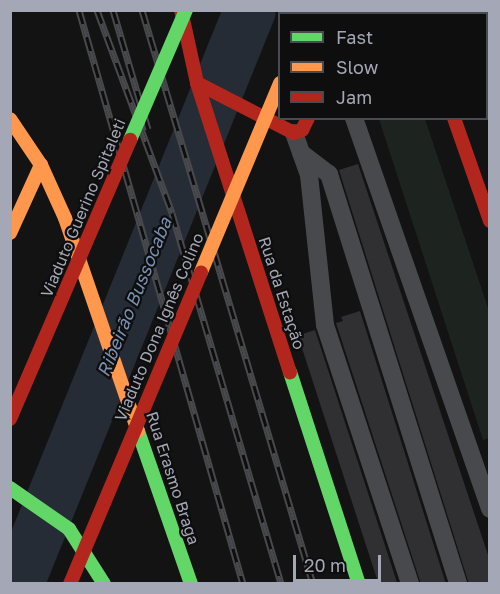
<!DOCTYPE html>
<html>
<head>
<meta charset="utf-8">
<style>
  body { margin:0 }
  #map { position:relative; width:500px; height:594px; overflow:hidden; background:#131314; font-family:"Golos Text",sans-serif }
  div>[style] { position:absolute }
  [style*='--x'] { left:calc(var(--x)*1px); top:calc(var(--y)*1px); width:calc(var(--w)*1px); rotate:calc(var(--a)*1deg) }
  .green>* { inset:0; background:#1d241f }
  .river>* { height:52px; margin:-26px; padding:0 26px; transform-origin:26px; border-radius:26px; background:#262c35 }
  .building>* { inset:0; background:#303032; transform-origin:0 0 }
  .lane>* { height:18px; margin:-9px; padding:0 9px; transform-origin:9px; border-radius:9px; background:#47494d }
  .fast>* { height:14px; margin:-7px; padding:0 7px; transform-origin:7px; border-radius:7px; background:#63d668 }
  .slow>* { height:14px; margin:-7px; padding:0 7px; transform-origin:7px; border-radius:7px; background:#ff974d }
  .jam>* { height:14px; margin:-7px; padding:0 7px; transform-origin:7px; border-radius:7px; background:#b3261e }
  .rail>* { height:7px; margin-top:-3.5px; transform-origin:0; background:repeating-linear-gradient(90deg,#0e0e0f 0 14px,#48494c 0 28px); box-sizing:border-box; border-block:2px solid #48494c }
  .fast-bridge>* { height:14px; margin:-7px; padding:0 7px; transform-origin:7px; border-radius:7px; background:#63d668 }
  .slow-bridge>* { height:14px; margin:-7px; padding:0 7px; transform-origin:7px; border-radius:7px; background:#ff974d }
  .jam-bridge>* { height:14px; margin:-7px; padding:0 7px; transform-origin:7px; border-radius:7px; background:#b3261e }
  span { translate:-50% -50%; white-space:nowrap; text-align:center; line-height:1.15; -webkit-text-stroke:4.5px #0e0e0f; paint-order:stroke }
  .street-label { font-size:16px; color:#a4a7b5 }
  .water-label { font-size:18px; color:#7990b2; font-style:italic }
  .frame { position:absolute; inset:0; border:12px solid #a4a7b5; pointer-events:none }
  .legend { position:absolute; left:278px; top:12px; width:210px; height:108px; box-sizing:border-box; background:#0e0e0f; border:2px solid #4a4b51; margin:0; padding:8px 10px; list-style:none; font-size:18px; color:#a4a7b5 }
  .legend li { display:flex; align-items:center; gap:12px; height:30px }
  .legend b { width:30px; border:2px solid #4a4b51 }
  .scale { position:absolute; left:293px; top:555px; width:88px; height:27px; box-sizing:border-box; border:3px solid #a4a7b5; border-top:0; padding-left:8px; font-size:18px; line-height:21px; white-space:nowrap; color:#a4a7b5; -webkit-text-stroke:4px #0e0e0f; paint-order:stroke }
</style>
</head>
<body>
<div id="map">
  <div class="green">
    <i style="clip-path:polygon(460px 11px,487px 11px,489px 17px,489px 101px,486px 14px)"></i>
    <i style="clip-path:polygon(379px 119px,425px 119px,489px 311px,489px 438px,483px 440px)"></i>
  </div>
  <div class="river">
    <i style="--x:18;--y:584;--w:619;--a:-67.99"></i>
  </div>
  <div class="building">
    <i style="clip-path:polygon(358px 164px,489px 558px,489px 584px,469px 584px,339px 170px)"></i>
    <i style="clip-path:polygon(360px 311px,446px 584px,421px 584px,336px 323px,343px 321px,341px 317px)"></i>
    <i style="left:315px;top:330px;width:267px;height:18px;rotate:72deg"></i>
  </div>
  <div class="lane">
    <i style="--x:383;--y:14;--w:4;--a:-76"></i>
    <i style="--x:354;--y:118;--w:414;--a:70.8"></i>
    <i style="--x:294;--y:133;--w:45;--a:70.3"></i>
    <i style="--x:309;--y:175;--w:151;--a:83.9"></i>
    <i style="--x:325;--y:325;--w:273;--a:71.8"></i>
    <i style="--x:301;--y:153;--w:35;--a:37"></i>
    <i style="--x:329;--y:174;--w:430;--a:72.5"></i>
  </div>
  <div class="fast">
    <i style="--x:309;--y:14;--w:4;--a:-76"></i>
    <i style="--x:353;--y:14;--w:4;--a:-63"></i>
    <i style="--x:290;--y:372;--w:223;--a:72"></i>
    <i style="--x:138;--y:431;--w:162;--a:70.9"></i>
    <i style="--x:10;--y:488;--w:72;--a:34.8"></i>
    <i style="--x:69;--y:529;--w:65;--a:57.5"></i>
  </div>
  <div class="slow">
    <i style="--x:417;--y:10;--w:4;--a:76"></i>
    <i style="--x:10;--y:119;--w:55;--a:56"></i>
    <i style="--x:41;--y:165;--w:58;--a:65.6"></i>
    <i style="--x:65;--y:218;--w:225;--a:71.1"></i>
    <i style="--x:10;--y:233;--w:75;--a:-65.5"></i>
  </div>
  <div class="jam">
    <i style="--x:181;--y:10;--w:75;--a:77.6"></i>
    <i style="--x:197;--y:83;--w:304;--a:72.2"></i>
    <i style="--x:197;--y:83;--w:109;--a:27.3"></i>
    <i style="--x:294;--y:133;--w:9;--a:-21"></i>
    <i style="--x:302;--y:130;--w:13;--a:-63"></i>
    <i style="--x:454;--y:118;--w:109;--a:70.7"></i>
  </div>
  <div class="rail">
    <i style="--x:79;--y:10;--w:597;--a:74.05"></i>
    <i style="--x:97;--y:10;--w:216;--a:69.7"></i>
    <i style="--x:172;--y:213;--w:387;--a:73.6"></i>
    <i style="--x:113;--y:10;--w:124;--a:73.6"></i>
    <i style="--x:142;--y:10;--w:599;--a:73.41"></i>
  </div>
  <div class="fast-bridge">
    <i style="--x:130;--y:140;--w:142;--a:-66.7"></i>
  </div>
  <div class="slow-bridge">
    <i style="--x:201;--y:272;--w:205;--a:-67.3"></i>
  </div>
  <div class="jam-bridge">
    <i style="--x:10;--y:419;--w:304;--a:-66.7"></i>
    <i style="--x:70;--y:584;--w:338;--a:-67.2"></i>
  </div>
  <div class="street-label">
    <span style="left:83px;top:208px;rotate:-67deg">Viaduto Guerino Spitaleti</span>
    <span style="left:282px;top:293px;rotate:72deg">Rua da Estação</span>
    <span style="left:159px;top:327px;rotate:-67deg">Viaduto Dona Ignês Colino</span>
    <span style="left:173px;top:478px;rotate:72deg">Rua Erasmo Braga</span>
  </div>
  <div class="water-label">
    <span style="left:134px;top:297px;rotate:-68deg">Ribeirão Bussocaba</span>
  </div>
  <div class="frame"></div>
  <ul class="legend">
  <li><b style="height:8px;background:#63d668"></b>Fast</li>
  <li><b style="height:8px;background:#ff974d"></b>Slow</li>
  <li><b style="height:8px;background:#b3261e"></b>Jam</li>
  </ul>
  <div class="scale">20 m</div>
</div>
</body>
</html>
